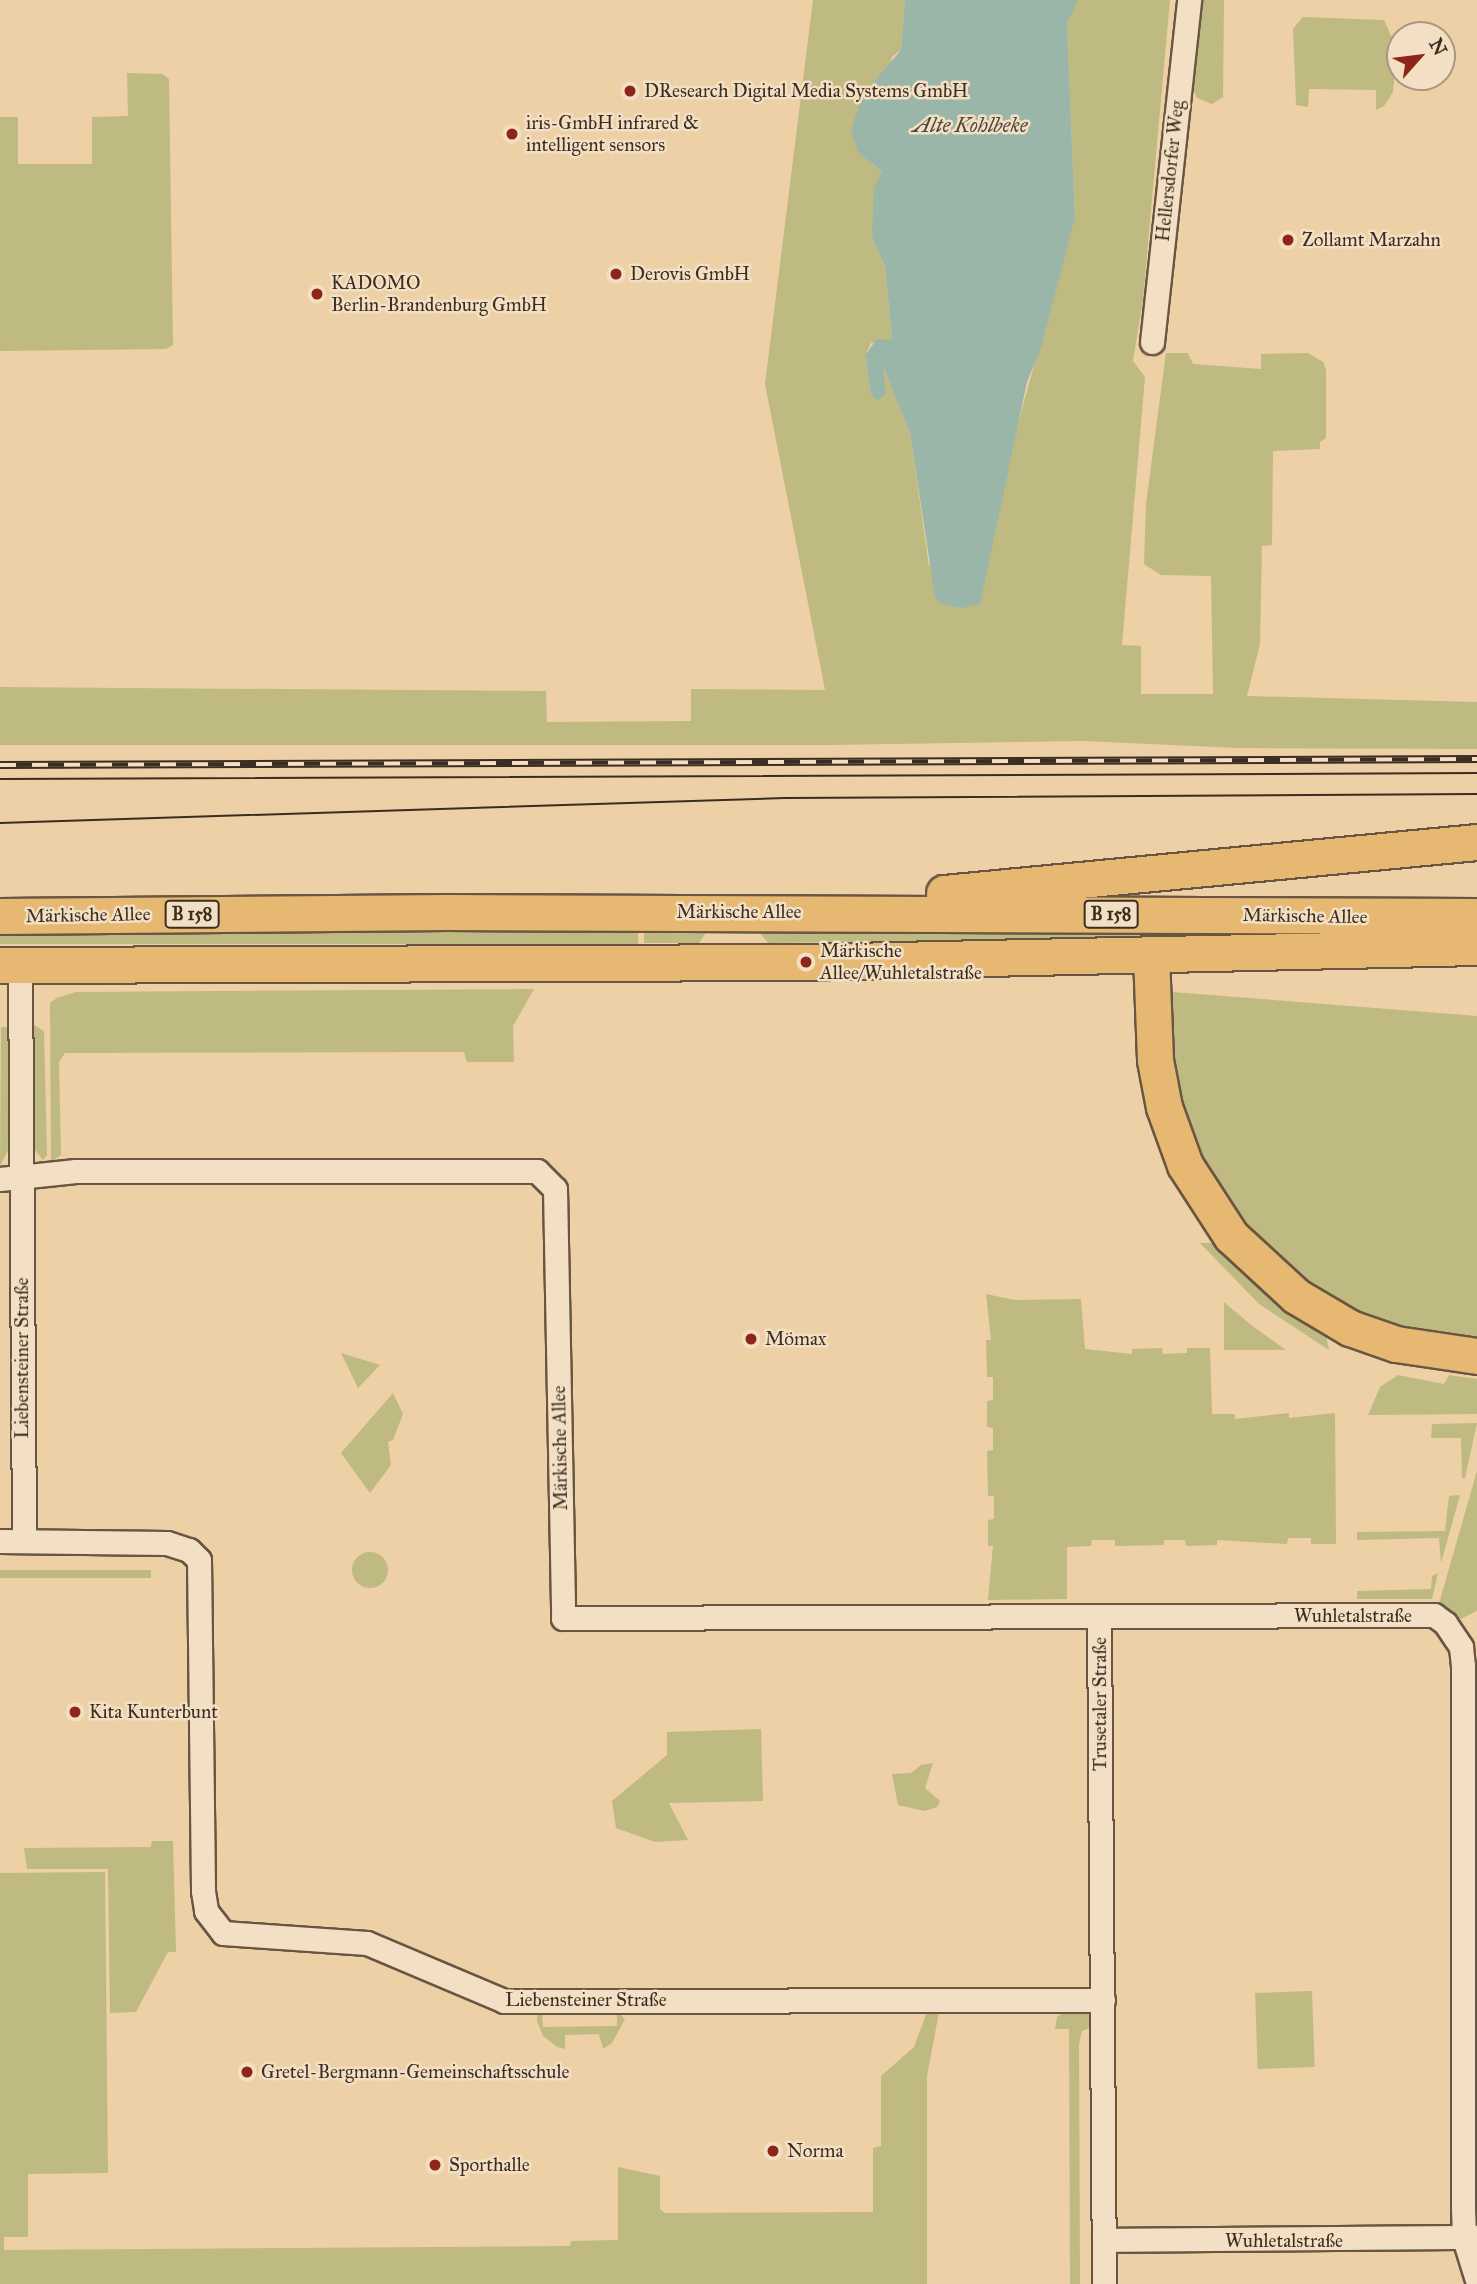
<!DOCTYPE html>
<html>
<head>
<meta charset="utf-8">
<style>
  body { margin:0 }
  #map { position:relative; width:1477px; height:2284px; overflow:hidden; background:#edd0a5; font-family:"IM FELL Great Primer",serif }
  div>[style] { position:absolute }
  [style*='--x'] { left:calc(var(--x)*1px); top:calc(var(--y)*1px); width:calc(var(--w)*1px); rotate:calc(var(--a)*1deg) }
  .green>* { inset:0; background:#bfb982; transform-origin:0 0 }
  .round { border-radius:50% }
  .water>* { inset:0; background:#99b6a9 }
  .roads { filter:drop-shadow(2px 0 #685642) drop-shadow(-2px 0 #685642) drop-shadow(0 2px #685642) drop-shadow(0 -2px #685642) }
  .street>* { height:23px; margin:-11.5px; padding:0 11.5px; transform-origin:11.5px; border-radius:11.5px; background:#f3e0c4 }
  .primary>* { height:35px; margin:-17.5px; padding:0 17.5px; transform-origin:17.5px; border-radius:17.5px; background:#e6b872 }
  .tram>* { height:2px; margin:-1px; padding:0 1px; transform-origin:1px; border-radius:1px; background:#3b2d21 }
  .rail>* { height:8px; margin-top:-4px; transform-origin:0; background:repeating-linear-gradient(90deg,#f3e0c4 0 16px,#3b2d21 0 32px); box-sizing:border-box; border-block:2px solid #3b2d21 }
  .dots>* { width:19px; height:19px; translate:-50% -50%; box-sizing:border-box; border:4px solid #f3e0c4; border-radius:50% }
  span { translate:-50% -50%; white-space:nowrap; text-align:center; line-height:1.15; -webkit-text-stroke:5px #f3e0c4; paint-order:stroke }
  .shield-label span { padding:2px 5px; background:#f3e0c4; border:2px solid; border-radius:5px; -webkit-text-stroke-width:0 }
  .shield-label { font-size:18px; color:#3b2d21; font-weight:700 }
  .poi-label { font-size:19px; color:#3b2d21 }
  .left { translate:0 -50%; text-align:left }
  .street-label { font-size:19px; color:#3b2d21 }
  .water-label { font-size:21px; color:#4e483c; font-style:italic }
  .north { position:absolute; left:1386px; top:21px; width:70px; height:70px; box-sizing:border-box; background:#f3e0c4; border:2px solid #a99883; border-radius:50%; rotate:62deg; font-size:19px; font-weight:700; line-height:28px; text-align:center; color:#3b2d21 }
  .north::after { content:''; display:block; margin:auto; width:24px; height:32px; background:#8f2418; clip-path:polygon(50% 0,100% 100%,50% 72%,0 100%) }
</style>
</head>
<body>
<div id="map">
  <div class="green">
    <i style="clip-path:polygon(813px 0,905px 0,901px 50px,892px 57px,872px 164px,882px 172px,872px 238px,885px 266px,892px 341px,871px 343px,865px 355px,871px 394px,882px 363px,910px 433px,929px 566px,1014px 438px,1075px 217px,1067px 23px,1073px 4px,1078px 0,1170px 0,1143px 299px,1133px 361px,1145px 377px,1122px 645px,1141px 646px,1141px 694px,1213px 694px,1211px 576px,1161px 575px,1144px 564px,1146px 504px,1166px 353px,1188px 353px,1193px 364px,1261px 369px,1261px 354px,1308px 353px,1323px 362px,1326px 370px,1326px 438px,1320px 442px,1320px 449px,1273px 451px,1272px 545px,1262px 546px,1260px 644px,1247px 696px,1477px 702px,1477px 749px,1239px 748px,1083px 741px,829px 745px,0 745px,0 687px,546px 691px,547px 722px,691px 721px,691px 689px,825px 690px,765px 384px)"></i>
    <i style="clip-path:polygon(1199px 0,1224px 0,1223px 97px,1212px 104px,1197px 98px,1190px 81px)"></i>
    <i style="clip-path:polygon(1303px 17px,1384px 20px,1393px 40px,1394px 79px,1393px 92px,1384px 106px,1376px 110px,1376px 90px,1309px 89px,1308px 107px,1296px 105px,1293px 29px)"></i>
    <i style="clip-path:polygon(127px 73px,162px 74px,169px 79px,173px 345px,166px 349px,0 351px,0 117px,18px 117px,18px 164px,92px 164px,92px 117px,128px 116px)"></i>
    <i style="left:638px;top:927px;width:17px;height:638px;rotate:90deg"></i>
    <i style="clip-path:polygon(644px 927px,704px 930px,705px 934px,699px 943px,644px 943px)"></i>
    <i style="clip-path:polygon(763px 928px,1184px 929px,1183px 937px,768px 943px,760px 933px)"></i>
    <i style="clip-path:polygon(534px 989px,513px 1026px,514px 1062px,467px 1062px,464px 1052px,65px 1053px,59px 1062px,61px 1155px,51px 1162px,50px 1003px,57px 998px,76px 992px)"></i>
    <i style="clip-path:polygon(1172px 992px,1477px 1016px,1477px 1342px,1426px 1335px,1360px 1315px,1283px 1264px,1251px 1231px,1213px 1178px,1177px 1098px,1170px 1059px)"></i>
    <i style="clip-path:polygon(34px 1025px,44px 1031px,47px 1155px,43px 1160px,31px 1145px,31px 1026px)"></i>
    <i style="clip-path:polygon(1px 1027px,11px 1027px,10px 1147px,0 1166px)"></i>
    <i style="clip-path:polygon(1200px 1243px,1216px 1243px,1249px 1279px,1326px 1336px,1329px 1350px,1259px 1304px)"></i>
    <i style="clip-path:polygon(986px 1294px,1015px 1300px,1081px 1299px,1085px 1349px,1132px 1354px,1132px 1349px,1162px 1348px,1163px 1354px,1187px 1353px,1187px 1348px,1210px 1348px,1212px 1414px,1235px 1414px,1235px 1419px,1289px 1413px,1289px 1418px,1335px 1413px,1336px 1544px,1311px 1544px,1311px 1538px,1288px 1538px,1287px 1544px,1217px 1540px,1217px 1545px,1186px 1546px,1185px 1540px,1164px 1540px,1164px 1545px,1115px 1546px,1115px 1540px,1092px 1540px,1091px 1546px,1067px 1547px,1067px 1599px,988px 1600px,993px 1546px,988px 1546px,988px 1520px,994px 1519px,994px 1496px,988px 1496px,987px 1451px,993px 1450px,993px 1428px,987px 1427px,987px 1401px,993px 1400px,993px 1377px,987px 1377px,986px 1340px,991px 1340px)"></i>
    <i style="clip-path:polygon(1224px 1302px,1251px 1325px,1286px 1350px,1224px 1350px)"></i>
    <i style="clip-path:polygon(341px 1353px,380px 1365px,358px 1388px)"></i>
    <i style="clip-path:polygon(1398px 1375px,1444px 1384px,1449px 1375px,1477px 1379px,1477px 1414px,1368px 1415px,1380px 1387px)"></i>
    <i style="clip-path:polygon(393px 1393px,403px 1414px,393px 1440px,388px 1442px,391px 1465px,370px 1493px,341px 1453px)"></i>
    <i style="clip-path:polygon(1477px 1423px,1465px 1478px,1462px 1478px,1461px 1438px,1431px 1438px,1432px 1424px)"></i>
    <i style="clip-path:polygon(1477px 1471px,1477px 1611px,1456px 1621px,1438px 1607px)"></i>
    <i style="clip-path:polygon(1460px 1495px,1441px 1563px,1439px 1538px,1357px 1540px,1357px 1532px,1445px 1531px,1449px 1496px)"></i>
    <i class="round" style="left:352px;top:1552px;width:36px;height:36px"></i>
    <i style="left:0;top:1570px;width:151px;height:8px"></i>
    <i style="clip-path:polygon(1438px 1573px,1432px 1599px,1357px 1599px,1357px 1591px,1431px 1589px,1432px 1576px)"></i>
    <i style="clip-path:polygon(761px 1729px,763px 1801px,669px 1803px,688px 1840px,655px 1842px,616px 1828px,612px 1801px,667px 1755px,667px 1732px)"></i>
    <i style="clip-path:polygon(933px 1763px,925px 1788px,940px 1801px,937px 1807px,925px 1811px,898px 1805px,892px 1774px,911px 1773px,921px 1765px)"></i>
    <i style="clip-path:polygon(152px 1841px,173px 1841px,176px 1952px,168px 1952px,136px 2012px,110px 2013px,108px 1869px,27px 1869px,24px 1848px,151px 1847px)"></i>
    <i style="clip-path:polygon(105px 1872px,108px 2173px,28px 2174px,28px 2237px,4px 2237px,4px 2250px,570px 2246px,571px 2241px,618px 2240px,618px 2167px,660px 2176px,660px 2209px,665px 2213px,873px 2212px,873px 2148px,881px 2146px,881px 2076px,914px 2047px,927px 2012px,939px 2012px,927px 2076px,927px 2284px,0 2284px,0 1873px)"></i>
    <i style="left:1312px;top:1991px;width:76px;height:57px;rotate:88deg"></i>
    <i style="clip-path:polygon(1065px 2011px,1090px 2013px,1093px 2027px,1082px 2031px,1079px 2044px,1080px 2284px,1070px 2284px,1069px 2029px,1055px 2029px,1057px 2017px)"></i>
    <i style="clip-path:polygon(617px 2012px,625px 2019px,612px 2043px,603px 2049px,599px 2034px,565px 2035px,565px 2049px,557px 2047px,543px 2036px,537px 2021px,537px 2013px,542px 2013px,543px 2027px,617px 2026px)"></i>
  </div>
  <div class="water">
    <i style="clip-path:polygon(905px 0,1078px 0,1067px 23px,1075px 217px,1041px 348px,1027px 382px,980px 604px,961px 608px,942px 604px,935px 597px,910px 433px,883px 366px,886px 395px,877px 400px,871px 394px,865px 355px,877px 339px,892px 340px,885px 266px,872px 238px,874px 188px,882px 172px,858px 152px,851px 130px,863px 95px,901px 50px)"></i>
  </div>
  <div class="roads">
    <div class="street">
      <i style="--x:1152;--y:342;--w:344;--a:-83.8"></i>
      <i style="--x:20;--y:965;--w:576;--a:89.6"></i>
      <i style="--x:0;--y:1179;--w:76;--a:-6"></i>
      <i style="--x:76;--y:1171;--w:461;--a:0"></i>
      <i style="--x:537;--y:1171;--w:25;--a:45"></i>
      <i style="--x:555;--y:1189;--w:429;--a:88.9"></i>
      <i style="--x:563;--y:1618;--w:871;--a:-0.2"></i>
      <i style="--x:1434;--y:1615;--w:14;--a:36"></i>
      <i style="--x:1445;--y:1623;--w:29;--a:56"></i>
      <i style="--x:1461;--y:1647;--w:19;--a:84"></i>
      <i style="--x:1463;--y:1666;--w:542;--a:90"></i>
      <i style="--x:1463;--y:2208;--w:30;--a:88"></i>
      <i style="--x:1464;--y:2238;--w:44;--a:72.8"></i>
      <i style="--x:0;--y:1541;--w:167;--a:0.7"></i>
      <i style="--x:167;--y:1543;--w:23;--a:18"></i>
      <i style="--x:189;--y:1550;--w:14;--a:45"></i>
      <i style="--x:199;--y:1560;--w:331;--a:89.3"></i>
      <i style="--x:203;--y:1891;--w:20;--a:81"></i>
      <i style="--x:206;--y:1911;--w:28;--a:52"></i>
      <i style="--x:223;--y:1933;--w:144;--a:4"></i>
      <i style="--x:367;--y:1943;--w:149;--a:22.9"></i>
      <i style="--x:504;--y:2001;--w:599;--a:-0.1"></i>
      <i style="--x:1099;--y:1618;--w:666;--a:89.57"></i>
      <i style="--x:1104;--y:2240;--w:373;--a:-0.5"></i>
    </div>
    <div class="primary">
      <i style="--x:944;--y:893;--w:535;--a:-5.47"></i>
      <i style="--x:0;--y:916;--w:447;--a:-0.5"></i>
      <i style="--x:447;--y:912;--w:1030;--a:0.22"></i>
      <i style="--x:1151;--y:955;--w:105;--a:87.8"></i>
      <i style="--x:1155;--y:1060;--w:48;--a:79.2"></i>
      <i style="--x:1164;--y:1107;--w:62;--a:70.1"></i>
      <i style="--x:1185;--y:1165;--w:85;--a:57.1"></i>
      <i style="--x:1231;--y:1236;--w:88;--a:42.7"></i>
      <i style="--x:1296;--y:1296;--w:63;--a:30.7"></i>
      <i style="--x:1350;--y:1328;--w:49;--a:19.2"></i>
      <i style="--x:1396;--y:1344;--w:82;--a:8.4"></i>
      <i style="--x:0;--y:965;--w:806;--a:-0.21"></i>
      <i style="--x:806;--y:962;--w:671;--a:-1.28"></i>
    </div>
  </div>
  <div class="tram">
    <i style="--x:0;--y:779;--w:1477;--a:-0.23"></i>
    <i style="--x:0;--y:823;--w:785;--a:-1.82"></i>
    <i style="--x:785;--y:798;--w:692;--a:-0.33"></i>
  </div>
  <div class="rail">
    <i style="--x:0;--y:765;--w:1477;--a:-0.23"></i>
  </div>
  <div class="dots">
    <i style="left:630px;top:91px;background:#8f2418"></i>
    <i style="left:512px;top:134px;background:#8f2418"></i>
    <i style="left:1288px;top:240px;background:#8f2418"></i>
    <i style="left:616px;top:274px;background:#8f2418"></i>
    <i style="left:317px;top:294px;background:#8f2418"></i>
    <i style="left:806px;top:962px;background:#8f2418"></i>
    <i style="left:751px;top:1339px;background:#8f2418"></i>
    <i style="left:75px;top:1712px;background:#8f2418"></i>
    <i style="left:247px;top:2072px;background:#8f2418"></i>
    <i style="left:773px;top:2151px;background:#8f2418"></i>
    <i style="left:435px;top:2165px;background:#8f2418"></i>
  </div>
  <div class="shield-label">
    <span style="left:192px;top:914px">B 158</span>
    <span style="left:1111px;top:914px">B 158</span>
  </div>
  <div class="poi-label">
    <span class="left" style="left:644px;top:91px">DResearch Digital Media Systems GmbH</span>
    <span class="left" style="left:526px;top:134px">iris-GmbH infrared &amp;<br>intelligent sensors</span>
    <span class="left" style="left:1302px;top:240px">Zollamt Marzahn</span>
    <span class="left" style="left:630px;top:274px">Derovis GmbH</span>
    <span class="left" style="left:331px;top:294px">KADOMO<br>Berlin-Brandenburg GmbH</span>
    <span class="left" style="left:820px;top:962px">Märkische<br>Allee/Wuhletalstraße</span>
    <span class="left" style="left:765px;top:1339px">Mömax</span>
    <span class="left" style="left:89px;top:1712px">Kita Kunterbunt</span>
    <span class="left" style="left:261px;top:2072px">Gretel-Bergmann-Gemeinschaftsschule</span>
    <span class="left" style="left:787px;top:2151px">Norma</span>
    <span class="left" style="left:449px;top:2165px">Sporthalle</span>
  </div>
  <div class="street-label">
    <span style="left:1170px;top:171px;rotate:-84deg">Hellersdorfer Weg</span>
    <span style="left:739px;top:912px">Märkische Allee</span>
    <span style="left:88px;top:915px;rotate:-1deg">Märkische Allee</span>
    <span style="left:1305px;top:916px;rotate:1deg">Märkische Allee</span>
    <span style="left:22px;top:1358px;rotate:-90deg">Liebensteiner Straße</span>
    <span style="left:560px;top:1448px;rotate:-91deg">Märkische Allee</span>
    <span style="left:1353px;top:1616px">Wuhletalstraße</span>
    <span style="left:1100px;top:1704px;rotate:-90deg">Trusetaler Straße</span>
    <span style="left:586px;top:2000px">Liebensteiner Straße</span>
    <span style="left:1284px;top:2241px">Wuhletalstraße</span>
  </div>
  <div class="water-label">
    <span style="left:970px;top:125px">Alte Kohlbeke</span>
  </div>
  <div class="north">N</div>
</div>
</body>
</html>
